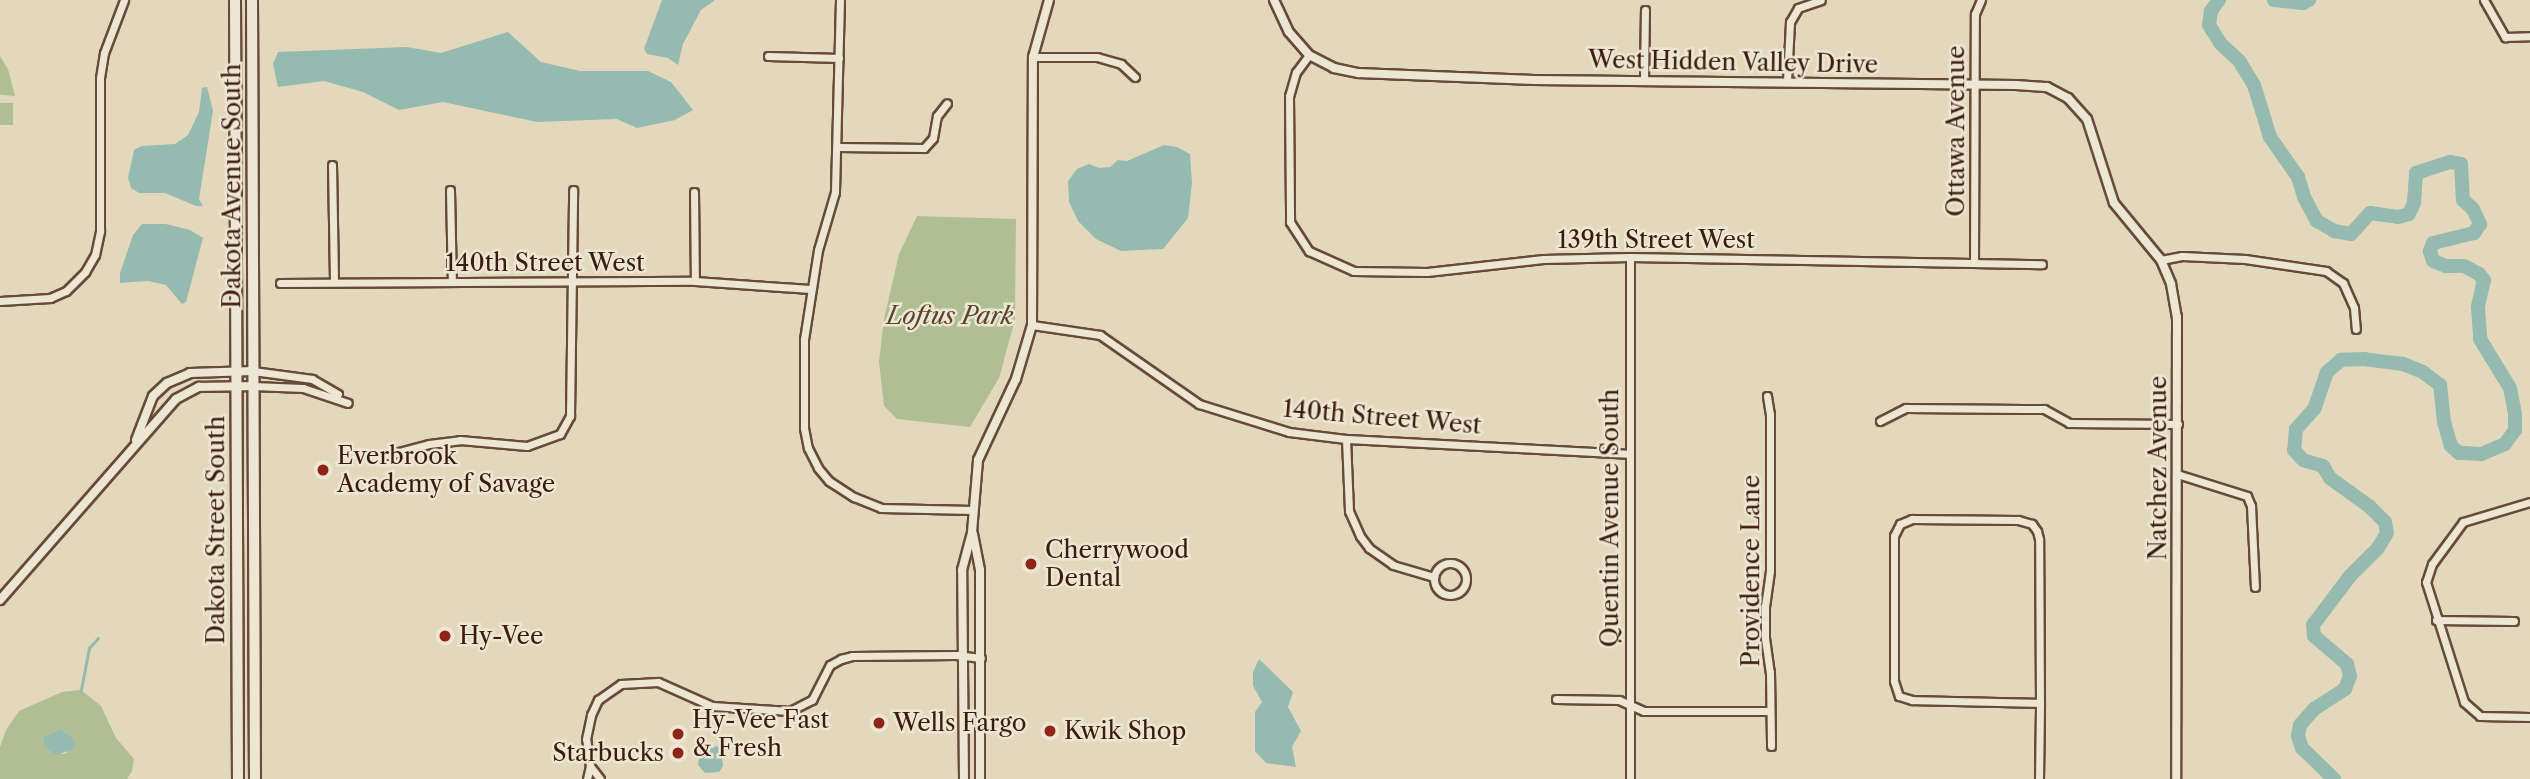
<!DOCTYPE html>
<html>
<head>
<meta charset="utf-8">
<style>
  body { margin:0 }
  #map { position:relative; width:2530px; height:779px; overflow:hidden; background:#e4d8bc; font-family:"Libre Caslon Text",serif }
  div>[style] { position:absolute }
  [style*='--x'] { left:calc(var(--x)*1px); top:calc(var(--y)*1px); width:calc(var(--w)*1px); rotate:calc(var(--a)*1deg) }
  .green>* { inset:0; background:#b0bf93; transform-origin:0 0 }
  .water>* { inset:0; background:#95bab0 }
  .stream>* { height:2.5px; margin:-1.25px; padding:0 1.25px; transform-origin:1.25px; border-radius:1.25px; background:#95bab0 }
  .river>* { height:14px; margin:-7px; padding:0 7px; transform-origin:7px; border-radius:7px; background:#95bab0 }
  .roads { filter:drop-shadow(2px 0 #664b3a) drop-shadow(-2px 0 #664b3a) drop-shadow(0 2px #664b3a) drop-shadow(0 -2px #664b3a) }
  .minor>* { height:7px; margin:-3.5px; padding:0 3.5px; transform-origin:3.5px; border-radius:3.5px; background:#ede6d3 }
  .minor>.ring { margin:-3.5px; padding:0; box-sizing:content-box; background:none; border:7px solid #ede6d3; border-radius:50% }
  .tertiary>* { height:8px; margin:-4px; padding:0 4px; transform-origin:4px; border-radius:4px; background:#ede6d3 }
  .secondary>* { height:10px; margin:-5px; padding:0 5px; transform-origin:5px; border-radius:5px; background:#ede6d3 }
  .dots>* { width:19px; height:19px; translate:-50% -50%; box-sizing:border-box; border:4px solid #ede6d3; border-radius:50% }
  span { translate:-50% -50%; white-space:nowrap; text-align:center; line-height:1.15; -webkit-text-stroke:5px #ede6d3; paint-order:stroke }
  .street-label { font-size:24px; color:#3c1c0e }
  .park-label { font-size:24px; color:#59452f; font-style:italic }
  .poi-label { font-size:24px; color:#3c1c0e }
  .left { translate:0 -50%; text-align:left }
  .right { translate:-100% -50%; text-align:right }
</style>
</head>
<body>
<div id="map">
  <div class="green">
    <i style="clip-path:polygon(0 56px,8px 69px,15px 96px,0 95px)"></i>
    <i style="left:0;top:103px;width:13px;height:22px"></i>
    <i style="clip-path:polygon(917px 216px,1016px 219px,1015px 320px,999px 378px,970px 427px,897px 419px,884px 406px,879px 362px,884px 319px,899px 254px)"></i>
    <i style="clip-path:polygon(evenodd,81px 690px,101px 706px,116px 738px,134px 759px,132px 771px,127px 779px,0 779px,0 747px,6px 730px,19px 711px,62px 692px,81px 690px,60px 729px,71px 736px,67px 753px,62px 754px,44px 737px,60px 729px)"></i>
  </div>
  <div class="water">
    <i style="clip-path:polygon(662px 0,715px 0,701px 10px,683px 44px,678px 65px,668px 58px,647px 54px,644px 49px)"></i>
    <i style="clip-path:polygon(508px 32px,541px 62px,580px 71px,648px 71px,671px 82px,693px 110px,675px 120px,637px 128px,617px 119px,537px 122px,443px 102px,399px 110px,363px 92px,324px 81px,278px 87px,273px 64px,278px 52px,407px 47px,441px 53px)"></i>
    <i style="clip-path:polygon(207px 87px,213px 111px,199px 199px,203px 206px,196px 206px,165px 193px,139px 193px,131px 188px,128px 178px,134px 150px,142px 146px,175px 144px,188px 135px,199px 112px,202px 88px)"></i>
    <i style="clip-path:polygon(1164px 145px,1177px 147px,1190px 154px,1192px 183px,1188px 218px,1163px 249px,1121px 251px,1096px 239px,1078px 221px,1069px 202px,1068px 181px,1077px 169px,1089px 164px,1099px 168px,1110px 167px,1118px 160px,1127px 161px)"></i>
    <i style="clip-path:polygon(142px 224px,166px 224px,190px 230px,203px 238px,186px 302px,182px 304px,166px 285px,148px 281px,120px 283px,120px 273px,133px 235px)"></i>
    <i style="clip-path:polygon(1259px 659px,1293px 692px,1288px 707px,1301px 731px,1292px 747px,1296px 767px,1266px 763px,1255px 751px,1255px 712px,1262px 702px,1253px 686px,1253px 672px)"></i>
    <i style="clip-path:polygon(60px 729px,71px 736px,75px 743px,74px 749px,56px 755px,44px 746px,44px 737px)"></i>
    <i style="clip-path:polygon(717px 746px,721px 749px,723px 766px,719px 772px,705px 773px,698px 765px,700px 751px)"></i>
  </div>
  <div class="stream">
    <i style="--x:81;--y:690;--w:43;--a:-79.2"></i>
    <i style="--x:89;--y:648;--w:13;--a:-48"></i>
  </div>
  <div class="river">
    <i style="--x:2219;--y:0;--w:14;--a:126"></i>
    <i style="--x:2211;--y:11;--w:14;--a:98"></i>
    <i style="--x:2209;--y:25;--w:22;--a:58"></i>
    <i style="--x:2221;--y:44;--w:26;--a:43"></i>
    <i style="--x:2240;--y:62;--w:27;--a:59"></i>
    <i style="--x:2254;--y:85;--w:54;--a:72.9"></i>
    <i style="--x:2270;--y:137;--w:49;--a:55"></i>
    <i style="--x:2298;--y:177;--w:21;--a:73"></i>
    <i style="--x:2304;--y:197;--w:27;--a:62"></i>
    <i style="--x:2317;--y:221;--w:20;--a:30"></i>
    <i style="--x:2334;--y:231;--w:17;--a:10"></i>
    <i style="--x:2351;--y:234;--w:28;--a:-48"></i>
    <i style="--x:2370;--y:213;--w:28;--a:8"></i>
    <i style="--x:2398;--y:217;--w:11;--a:-15"></i>
    <i style="--x:2409;--y:214;--w:12;--a:-66"></i>
    <i style="--x:2414;--y:203;--w:30;--a:-86"></i>
    <i style="--x:2416;--y:173;--w:36;--a:-18"></i>
    <i style="--x:2450;--y:162;--w:11;--a:10"></i>
    <i style="--x:2461;--y:164;--w:36;--a:87"></i>
    <i style="--x:2463;--y:200;--w:13;--a:42"></i>
    <i style="--x:2473;--y:209;--w:17;--a:65"></i>
    <i style="--x:2480;--y:224;--w:11;--a:124"></i>
    <i style="--x:2474;--y:233;--w:42;--a:166.3"></i>
    <i style="--x:2433;--y:243;--w:9;--a:111"></i>
    <i style="--x:2430;--y:251;--w:10;--a:73"></i>
    <i style="--x:2433;--y:261;--w:14;--a:21"></i>
    <i style="--x:2446;--y:266;--w:18;--a:0"></i>
    <i style="--x:2464;--y:266;--w:17;--a:28"></i>
    <i style="--x:2479;--y:274;--w:8;--a:50"></i>
    <i style="--x:2484;--y:280;--w:28;--a:103"></i>
    <i style="--x:2478;--y:307;--w:32;--a:86"></i>
    <i style="--x:2480;--y:339;--w:57;--a:58.5"></i>
    <i style="--x:2510;--y:388;--w:26;--a:79"></i>
    <i style="--x:2515;--y:414;--w:16;--a:90"></i>
    <i style="--x:2515;--y:430;--w:17;--a:126"></i>
    <i style="--x:2505;--y:444;--w:26;--a:157"></i>
    <i style="--x:2481;--y:454;--w:22;--a:-177"></i>
    <i style="--x:2459;--y:453;--w:11;--a:-139"></i>
    <i style="--x:2451;--y:446;--w:25;--a:-106"></i>
    <i style="--x:2444;--y:422;--w:37;--a:-96"></i>
    <i style="--x:2440;--y:385;--w:21;--a:-143"></i>
    <i style="--x:2423;--y:372;--w:22;--a:-158"></i>
    <i style="--x:2403;--y:364;--w:38;--a:-173"></i>
    <i style="--x:2365;--y:359;--w:24;--a:178"></i>
    <i style="--x:2341;--y:360;--w:18;--a:139"></i>
    <i style="--x:2327;--y:372;--w:39;--a:109"></i>
    <i style="--x:2314;--y:409;--w:27;--a:132"></i>
    <i style="--x:2296;--y:429;--w:21;--a:95"></i>
    <i style="--x:2294;--y:450;--w:13;--a:48"></i>
    <i style="--x:2303;--y:460;--w:21;--a:17"></i>
    <i style="--x:2323;--y:466;--w:14;--a:60"></i>
    <i style="--x:2330;--y:478;--w:49;--a:35.9"></i>
    <i style="--x:2370;--y:507;--w:21;--a:45"></i>
    <i style="--x:2385;--y:522;--w:11;--a:80"></i>
    <i style="--x:2387;--y:533;--w:17;--a:121"></i>
    <i style="--x:2378;--y:548;--w:40;--a:135"></i>
    <i style="--x:2350;--y:576;--w:61;--a:127.1"></i>
    <i style="--x:2313;--y:625;--w:11;--a:85"></i>
    <i style="--x:2314;--y:636;--w:43;--a:40.3"></i>
    <i style="--x:2347;--y:664;--w:12;--a:76"></i>
    <i style="--x:2350;--y:676;--w:14;--a:111"></i>
    <i style="--x:2345;--y:689;--w:37;--a:147"></i>
    <i style="--x:2314;--y:709;--w:21;--a:131"></i>
    <i style="--x:2300;--y:725;--w:11;--a:100"></i>
    <i style="--x:2298;--y:736;--w:13;--a:72"></i>
    <i style="--x:2302;--y:748;--w:45;--a:44.1"></i>
    <i style="--x:2274;--y:0;--w:29;--a:6"></i>
    <i style="--x:2303;--y:3;--w:7;--a:-27"></i>
  </div>
  <div class="roads">
    <div class="minor">
      <i style="--x:840;--y:0;--w:192;--a:91.5"></i>
      <i style="--x:835;--y:192;--w:60;--a:106.3"></i>
      <i style="--x:818;--y:250;--w:90;--a:98.9"></i>
      <i style="--x:804;--y:339;--w:89;--a:90"></i>
      <i style="--x:804;--y:428;--w:20;--a:79"></i>
      <i style="--x:808;--y:448;--w:22;--a:63"></i>
      <i style="--x:818;--y:468;--w:17;--a:50"></i>
      <i style="--x:829;--y:481;--w:30;--a:33"></i>
      <i style="--x:854;--y:497;--w:29;--a:22"></i>
      <i style="--x:881;--y:508;--w:92;--a:1.2"></i>
      <i style="--x:2484;--y:0;--w:43;--a:60.4"></i>
      <i style="--x:2505;--y:37;--w:25;--a:-2"></i>
      <i style="--x:1309;--y:55;--w:21;--a:127"></i>
      <i style="--x:1296;--y:72;--w:25;--a:106"></i>
      <i style="--x:1289;--y:96;--w:126;--a:89.5"></i>
      <i style="--x:1290;--y:222;--w:35;--a:57"></i>
      <i style="--x:1309;--y:251;--w:49;--a:24"></i>
      <i style="--x:1354;--y:271;--w:73;--a:0.8"></i>
      <i style="--x:1427;--y:272;--w:117;--a:-6.4"></i>
      <i style="--x:1543;--y:259;--w:87;--a:-1.3"></i>
      <i style="--x:1630;--y:257;--w:412;--a:1"></i>
      <i style="--x:768;--y:56;--w:71;--a:1.6"></i>
      <i style="--x:1033;--y:57;--w:64;--a:0"></i>
      <i style="--x:1097;--y:57;--w:25;--a:16"></i>
      <i style="--x:1121;--y:64;--w:19;--a:43"></i>
      <i style="--x:1644;--y:79;--w:69;--a:-89.2"></i>
      <i style="--x:1787;--y:81;--w:59;--a:-87.1"></i>
      <i style="--x:1790;--y:22;--w:16;--a:-60"></i>
      <i style="--x:1798;--y:8;--w:24;--a:-19"></i>
      <i style="--x:838;--y:147;--w:86;--a:0.7"></i>
      <i style="--x:924;--y:148;--w:13;--a:-48"></i>
      <i style="--x:933;--y:138;--w:22;--a:-80"></i>
      <i style="--x:937;--y:116;--w:16;--a:-52"></i>
      <i style="--x:332;--y:165;--w:116;--a:89"></i>
      <i style="--x:450;--y:190;--w:92;--a:88.8"></i>
      <i style="--x:694;--y:192;--w:89;--a:89.4"></i>
      <i style="--x:2161;--y:260;--w:21;--a:-11"></i>
      <i style="--x:2182;--y:256;--w:63;--a:2.7"></i>
      <i style="--x:2245;--y:259;--w:82;--a:8.4"></i>
      <i style="--x:2326;--y:271;--w:21;--a:35"></i>
      <i style="--x:2343;--y:283;--w:27;--a:66"></i>
      <i style="--x:2354;--y:308;--w:21;--a:85"></i>
      <i style="--x:1974;--y:263;--w:249;--a:-89.8"></i>
      <i style="--x:1975;--y:14;--w:15;--a:-67"></i>
      <i style="--x:280;--y:283;--w:415;--a:-0.3"></i>
      <i style="--x:695;--y:281;--w:115;--a:4"></i>
      <i style="--x:0;--y:301;--w:50;--a:-3.4"></i>
      <i style="--x:50;--y:298;--w:17;--a:-24"></i>
      <i style="--x:66;--y:291;--w:27;--a:-45"></i>
      <i style="--x:85;--y:272;--w:20;--a:-60"></i>
      <i style="--x:95;--y:255;--w:25;--a:-78"></i>
      <i style="--x:100;--y:231;--w:153;--a:-90"></i>
      <i style="--x:100;--y:78;--w:25;--a:-81"></i>
      <i style="--x:104;--y:53;--w:57;--a:-69.3"></i>
      <i style="--x:1032;--y:325;--w:69;--a:8.4"></i>
      <i style="--x:1100;--y:335;--w:121;--a:34.9"></i>
      <i style="--x:1199;--y:404;--w:94;--a:17.3"></i>
      <i style="--x:1289;--y:432;--w:57;--a:7"></i>
      <i style="--x:1346;--y:439;--w:283;--a:3"></i>
      <i style="--x:253;--y:371;--w:60;--a:7.7"></i>
      <i style="--x:312;--y:379;--w:30;--a:30"></i>
      <i style="--x:253;--y:386;--w:50;--a:2.3"></i>
      <i style="--x:303;--y:388;--w:47;--a:18.4"></i>
      <i style="--x:1767;--y:396;--w:18;--a:81"></i>
      <i style="--x:1770;--y:414;--w:157;--a:90"></i>
      <i style="--x:1770;--y:571;--w:35;--a:98"></i>
      <i style="--x:1765;--y:606;--w:32;--a:90"></i>
      <i style="--x:1765;--y:638;--w:34;--a:82"></i>
      <i style="--x:1770;--y:672;--w:74;--a:89.2"></i>
      <i style="--x:1880;--y:421;--w:29;--a:-27"></i>
      <i style="--x:1906;--y:408;--w:118;--a:0.5"></i>
      <i style="--x:2024;--y:409;--w:20;--a:0"></i>
      <i style="--x:2044;--y:409;--w:29;--a:29"></i>
      <i style="--x:2069;--y:423;--w:109;--a:0.5"></i>
      <i style="--x:1346;--y:439;--w:72;--a:87.6"></i>
      <i style="--x:1349;--y:511;--w:27;--a:66"></i>
      <i style="--x:1360;--y:536;--w:15;--a:53"></i>
      <i style="--x:1369;--y:548;--w:29;--a:35"></i>
      <i style="--x:1393;--y:565;--w:43;--a:16.3"></i>
      <i style="--x:388;--y:455;--w:42;--a:-15"></i>
      <i style="--x:429;--y:444;--w:31;--a:-7"></i>
      <i style="--x:460;--y:440;--w:67;--a:5.1"></i>
      <i style="--x:527;--y:446;--w:35;--a:-20"></i>
      <i style="--x:560;--y:434;--w:21;--a:-61"></i>
      <i style="--x:570;--y:416;--w:226;--a:-89.2"></i>
      <i style="--x:2177;--y:474;--w:73;--a:17.4"></i>
      <i style="--x:2247;--y:496;--w:11;--a:68"></i>
      <i style="--x:2251;--y:506;--w:81;--a:87.2"></i>
      <i style="--x:2530;--y:502;--w:70;--a:163.4"></i>
      <i style="--x:2463;--y:522;--w:52;--a:126.4"></i>
      <i style="--x:2432;--y:564;--w:19;--a:108"></i>
      <i style="--x:2426;--y:582;--w:126;--a:72.4"></i>
      <i style="--x:2464;--y:702;--w:21;--a:41"></i>
      <i style="--x:2480;--y:716;--w:50;--a:1.1"></i>
      <i class="ring" style="left:1434px;top:563px;width:25px;height:25px"></i>
      <i style="--x:2436;--y:620;--w:78;--a:0.7"></i>
      <i style="--x:1556;--y:699;--w:63;--a:0.9"></i>
      <i style="--x:1619;--y:700;--w:27;--a:24"></i>
      <i style="--x:1644;--y:711;--w:126;--a:0"></i>
      <i style="--x:590;--y:766;--w:27;--a:-98"></i>
      <i style="--x:586;--y:739;--w:25;--a:-78"></i>
      <i style="--x:591;--y:715;--w:17;--a:-65"></i>
      <i style="--x:598;--y:700;--w:28;--a:-35"></i>
      <i style="--x:621;--y:684;--w:37;--a:-3"></i>
      <i style="--x:658;--y:682;--w:59;--a:24"></i>
      <i style="--x:712;--y:706;--w:78;--a:3.7"></i>
      <i style="--x:790;--y:711;--w:25;--a:-27"></i>
      <i style="--x:812;--y:700;--w:39;--a:-63"></i>
      <i style="--x:830;--y:665;--w:13;--a:-29"></i>
      <i style="--x:841;--y:659;--w:11;--a:-15"></i>
      <i style="--x:852;--y:656;--w:104;--a:-0.6"></i>
      <i style="--x:956;--y:655;--w:25;--a:7"></i>
      <i style="--x:587;--y:779;--w:13;--a:-77"></i>
      <i style="--x:590;--y:766;--w:16;--a:52"></i>
      <i style="--x:1630;--y:779;--w:522;--a:-90"></i>
      <i style="--x:2039;--y:779;--w:76;--a:-89.2"></i>
      <i style="--x:2040;--y:703;--w:164;--a:-90.3"></i>
      <i style="--x:2039;--y:539;--w:8;--a:-104"></i>
      <i style="--x:2037;--y:531;--w:9;--a:-126"></i>
      <i style="--x:2032;--y:524;--w:15;--a:-164"></i>
      <i style="--x:2018;--y:520;--w:106;--a:-179.5"></i>
      <i style="--x:1912;--y:519;--w:13;--a:157"></i>
      <i style="--x:1900;--y:524;--w:13;--a:117"></i>
      <i style="--x:1894;--y:536;--w:145;--a:90"></i>
      <i style="--x:1894;--y:681;--w:16;--a:72"></i>
      <i style="--x:1899;--y:696;--w:14;--a:17"></i>
      <i style="--x:1912;--y:700;--w:128;--a:1.3"></i>
    </div>
    <div class="tertiary">
      <i style="--x:1274;--y:0;--w:35;--a:65"></i>
      <i style="--x:1289;--y:32;--w:30;--a:49"></i>
      <i style="--x:1309;--y:55;--w:28;--a:27"></i>
      <i style="--x:1334;--y:68;--w:25;--a:12"></i>
      <i style="--x:1358;--y:73;--w:176;--a:2.3"></i>
      <i style="--x:1534;--y:80;--w:482;--a:0.6"></i>
      <i style="--x:2016;--y:85;--w:31;--a:4"></i>
      <i style="--x:2047;--y:87;--w:24;--a:28"></i>
      <i style="--x:2068;--y:98;--w:28;--a:48"></i>
      <i style="--x:2087;--y:119;--w:88;--a:72.2"></i>
      <i style="--x:2114;--y:203;--w:74;--a:50.5"></i>
      <i style="--x:2161;--y:260;--w:26;--a:67"></i>
      <i style="--x:2171;--y:284;--w:34;--a:80"></i>
      <i style="--x:2177;--y:317;--w:462;--a:90.1"></i>
      <i style="--x:136;--y:440;--w:47;--a:-68.9"></i>
      <i style="--x:153;--y:396;--w:19;--a:-43"></i>
      <i style="--x:167;--y:383;--w:25;--a:-23"></i>
      <i style="--x:190;--y:373;--w:63;--a:-1.8"></i>
      <i style="--x:973;--y:534;--w:37;--a:79"></i>
      <i style="--x:980;--y:570;--w:209;--a:90"></i>
      <i style="--x:0;--y:600;--w:267;--a:-48.8"></i>
      <i style="--x:176;--y:399;--w:26;--a:-28"></i>
      <i style="--x:199;--y:387;--w:54;--a:-1.1"></i>
      <i style="--x:964;--y:779;--w:209;--a:-90.5"></i>
      <i style="--x:962;--y:570;--w:39;--a:-75"></i>
      <i style="--x:972;--y:532;--w:72;--a:-85.2"></i>
      <i style="--x:978;--y:460;--w:89;--a:-64.9"></i>
      <i style="--x:1016;--y:379;--w:56;--a:-73.5"></i>
      <i style="--x:1032;--y:325;--w:268;--a:-89.8"></i>
      <i style="--x:1033;--y:57;--w:59;--a:-74.3"></i>
    </div>
    <div class="secondary">
      <i style="--x:235;--y:0;--w:779;--a:89.78"></i>
      <i style="--x:252;--y:0;--w:779;--a:89.78"></i>
    </div>
  </div>
  <div class="dots">
    <i style="left:323px;top:470px;background:#8f2418"></i>
    <i style="left:1031px;top:564px;background:#8f2418"></i>
    <i style="left:445px;top:636px;background:#8f2418"></i>
    <i style="left:879px;top:723px;background:#8f2418"></i>
    <i style="left:1050px;top:731px;background:#8f2418"></i>
    <i style="left:678px;top:734px;background:#8f2418"></i>
    <i style="left:678px;top:753px;background:#8f2418"></i>
  </div>
  <div class="street-label">
    <span style="left:1733px;top:62px;rotate:1deg">West Hidden Valley Drive</span>
    <span style="left:1956px;top:131px;rotate:-90deg">Ottawa Avenue</span>
    <span style="left:232px;top:186px;rotate:-90deg">Dakota Avenue South</span>
    <span style="left:1656px;top:240px">139th Street West</span>
    <span style="left:545px;top:263px">140th Street West</span>
    <span style="left:1382px;top:417px;rotate:5deg">140th Street West</span>
    <span style="left:2158px;top:468px;rotate:-90deg">Natchez Avenue</span>
    <span style="left:1610px;top:518px;rotate:-90deg">Quentin Avenue South</span>
    <span style="left:216px;top:530px;rotate:-90deg">Dakota Street South</span>
    <span style="left:1751px;top:571px;rotate:-90deg">Providence Lane</span>
  </div>
  <div class="park-label">
    <span style="left:950px;top:316px">Loftus Park</span>
  </div>
  <div class="poi-label">
    <span class="left" style="left:337px;top:470px">Everbrook<br>Academy of Savage</span>
    <span class="left" style="left:1045px;top:564px">Cherrywood<br>Dental</span>
    <span class="left" style="left:459px;top:636px">Hy-Vee</span>
    <span class="left" style="left:692px;top:734px">Hy-Vee Fast<br>&amp; Fresh</span>
    <span class="left" style="left:893px;top:723px">Wells Fargo</span>
    <span class="left" style="left:1064px;top:731px">Kwik Shop</span>
    <span class="right" style="left:664px;top:753px">Starbucks</span>
  </div>
</div>
</body>
</html>
